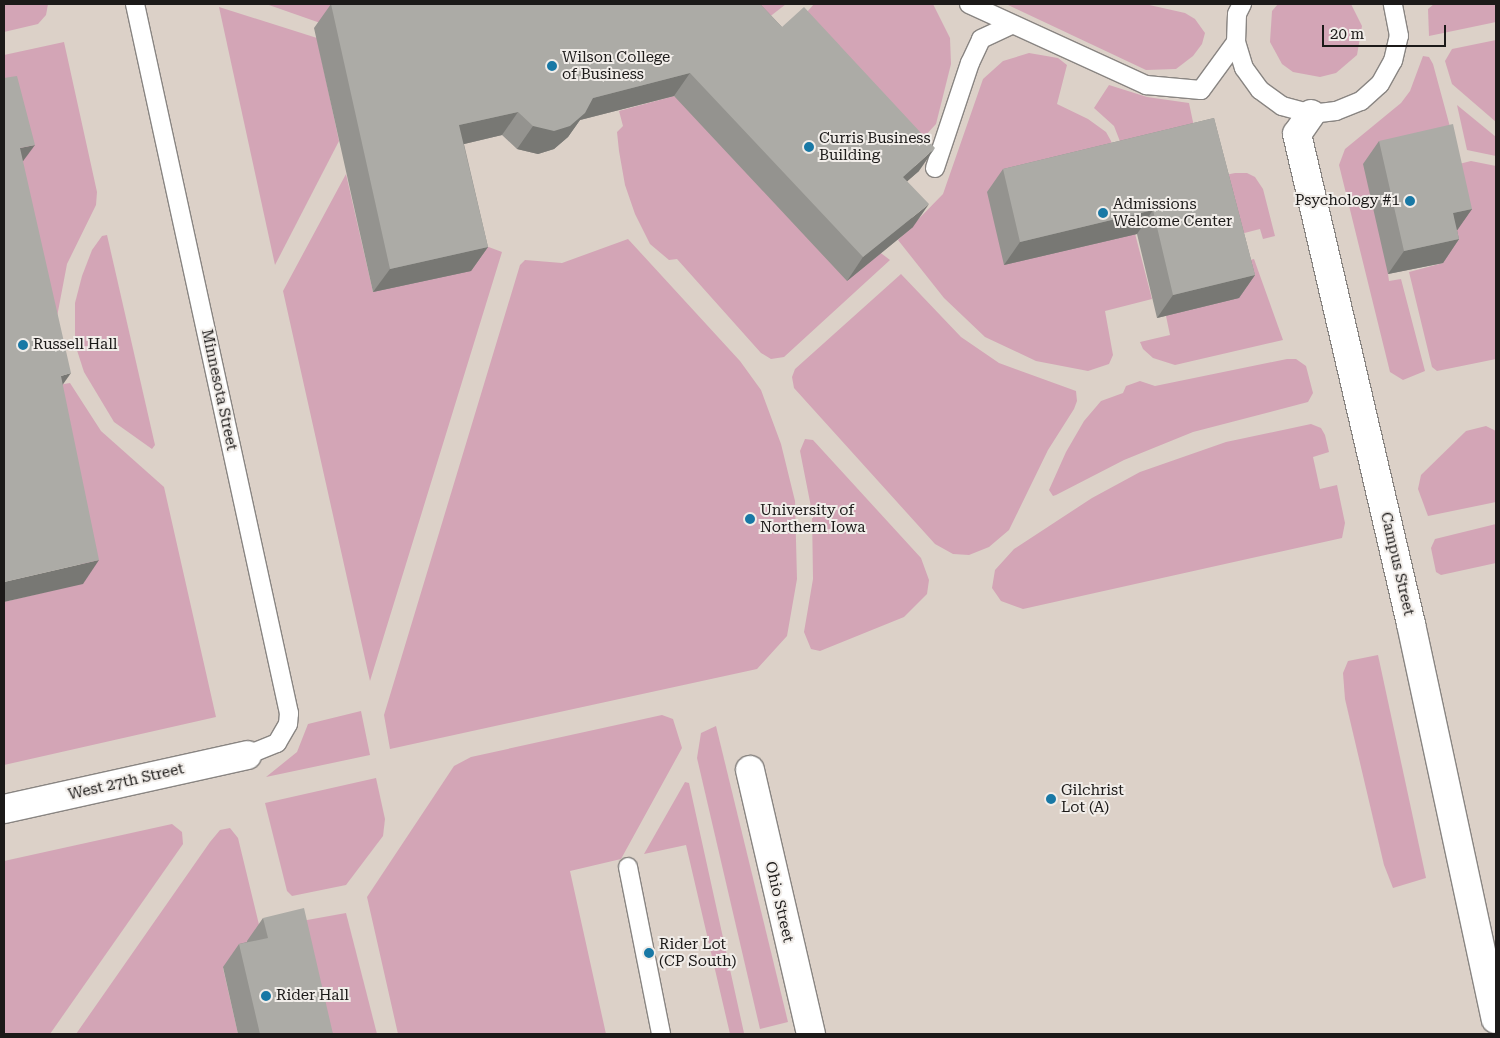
<!DOCTYPE html>
<html>
<head>
<meta charset="utf-8">
<style>
  body { margin:0 }
  #map { position:relative; width:1500px; height:1038px; overflow:hidden; background:#e4e0dc; font-family:"Roboto Serif",serif }
  div>[style] { position:absolute }
  [style*='--x'] { left:calc(var(--x)*1px); top:calc(var(--y)*1px); width:calc(var(--w)*1px); rotate:calc(var(--a)*1deg) }
  .built>* { inset:0; background:#dcd1c8; transform-origin:0 0 }
  .green>* { inset:0; background:#d3a5b6 }
  .roads { filter:drop-shadow(1px 0 #898582) drop-shadow(-1px 0 #898582) drop-shadow(0 1px #898582) drop-shadow(0 -1px #898582) }
  .service>* { height:18px; margin:-9px; padding:0 9px; transform-origin:9px; border-radius:9px; background:#fff }
  .minor>* { height:28px; margin:-14px; padding:0 14px; transform-origin:14px; border-radius:14px; background:#fff }
  .tertiary>* { height:28px; margin:-14px; padding:0 14px; transform-origin:14px; border-radius:14px; background:#fff }
  .wall>* { inset:0; background:#94938f }
  .shaded-wall>* { inset:0; background:#787874 }
  .building>* { inset:0; background:#acaba6 }
  .dots>* { width:14px; height:14px; translate:-50% -50%; box-sizing:border-box; border:2px solid #f1ede9; border-radius:50% }
  span { translate:-50% -50%; white-space:nowrap; text-align:center; line-height:1.15; -webkit-text-stroke:4px #f1ede9; paint-order:stroke }
  .poi-label { font-size:15px; color:#1c1a19 }
  .left { translate:0 -50%; text-align:left }
  .right { translate:-100% -50%; text-align:right }
  .street-label { font-size:15px; color:#1c1a19 }
  .frame { position:absolute; inset:0; border:5px solid #1c1a19; pointer-events:none }
  .scale { position:absolute; left:1322px; top:25px; width:124px; height:22px; box-sizing:border-box; border:2px solid #1c1a19; border-top:0; padding-left:6px; font-size:15px; line-height:18px; white-space:nowrap; color:#1c1a19; -webkit-text-stroke:4px #f1ede9; paint-order:stroke }
</style>
</head>
<body>
<div id="map">
  <div class="built">
    <i style="left:4px;top:4px;width:1492px;height:1030px"></i>
  </div>
  <div class="green">
    <i style="clip-path:polygon(4px 4px,48px 4px,46px 15px,38px 24px,4px 32px)"></i>
    <i style="clip-path:polygon(266px 4px,412px 4px,326px 25px)"></i>
    <i style="clip-path:polygon(723px 4px,786px 4px,749px 33px)"></i>
    <i style="clip-path:polygon(814px 4px,933px 4px,950px 38px,951px 64px,936px 124px,924px 137px,793px 28px)"></i>
    <i style="clip-path:polygon(1006px 4px,1145px 4px,1185px 13px,1195px 19px,1205px 33px,1202px 44px,1193px 56px,1176px 69px,1146px 70px)"></i>
    <i style="clip-path:polygon(1278px 4px,1351px 4px,1362px 26px,1357px 55px,1336px 73px,1320px 77px,1293px 72px,1282px 64px,1270px 42px,1272px 11px)"></i>
    <i style="clip-path:polygon(1434px 4px,1496px 4px,1496px 22px,1429px 36px,1428px 9px)"></i>
    <i style="clip-path:polygon(219px 7px,317px 38px,339px 141px,275px 265px)"></i>
    <i style="clip-path:polygon(1496px 40px,1496px 122px,1452px 84px,1445px 61px,1452px 49px)"></i>
    <i style="clip-path:polygon(64px 42px,97px 192px,96px 205px,67px 264px,56px 322px,4px 114px,4px 55px)"></i>
    <i style="clip-path:polygon(1029px 53px,1058px 58px,1067px 65px,1057px 104px,1088px 119px,1106px 132px,1111px 141px,1152px 299px,1105px 311px,1113px 355px,1109px 364px,1088px 371px,1036px 361px,985px 337px,944px 298px,898px 240px,943px 194px,983px 79px,1003px 61px)"></i>
    <i style="clip-path:polygon(1423px 56px,1429px 57px,1433px 64px,1456px 149px,1388px 274px,1389px 281px,1401px 279px,1425px 371px,1403px 380px,1390px 372px,1339px 165px,1345px 149px,1401px 103px,1410px 91px)"></i>
    <i style="clip-path:polygon(1109px 85px,1147px 97px,1189px 103px,1197px 141px,1121px 144px,1114px 126px,1094px 108px)"></i>
    <i style="clip-path:polygon(674px 96px,890px 260px,784px 357px,771px 359px,761px 353px,677px 259px,669px 260px,650px 244px,635px 214px,625px 185px,619px 151px,617px 132px,623px 126px,619px 111px)"></i>
    <i style="clip-path:polygon(1457px 105px,1496px 137px,1496px 156px,1467px 150px)"></i>
    <i style="clip-path:polygon(1471px 161px,1496px 166px,1496px 359px,1437px 371px,1432px 367px,1409px 272px,1443px 263px,1455px 165px)"></i>
    <i style="clip-path:polygon(1235px 173px,1247px 173px,1255px 177px,1263px 189px,1275px 236px,1263px 239px,1260px 229px,1221px 239px,1206px 179px)"></i>
    <i style="clip-path:polygon(346px 174px,373px 292px,486px 246px,502px 252px,370px 681px,283px 291px)"></i>
    <i style="clip-path:polygon(107px 235px,155px 445px,152px 449px,114px 422px,84px 372px,75px 344px,75px 303px,82px 276px,92px 250px,102px 236px)"></i>
    <i style="clip-path:polygon(628px 239px,740px 361px,761px 390px,781px 444px,795px 501px,797px 579px,787px 636px,757px 669px,390px 749px,384px 715px,520px 265px,525px 260px,562px 263px)"></i>
    <i style="clip-path:polygon(1254px 259px,1283px 340px,1175px 365px,1153px 358px,1143px 349px,1140px 342px,1170px 335px,1166px 316px,1231px 265px)"></i>
    <i style="clip-path:polygon(901px 274px,961px 337px,999px 363px,1076px 391px,1077px 401px,1074px 409px,1048px 450px,1009px 530px,989px 547px,969px 555px,953px 554px,935px 544px,794px 388px,792px 377px,795px 369px)"></i>
    <i style="clip-path:polygon(1287px 359px,1296px 359px,1306px 366px,1313px 393px,1308px 402px,1193px 432px,1124px 460px,1056px 495px,1053px 496px,1049px 490px,1066px 452px,1084px 421px,1101px 401px,1123px 393px,1126px 386px,1140px 381px,1155px 386px)"></i>
    <i style="clip-path:polygon(70px 383px,101px 431px,164px 487px,216px 717px,4px 765px,4px 602px,83px 583px,52px 386px)"></i>
    <i style="clip-path:polygon(1311px 424px,1321px 428px,1325px 435px,1329px 452px,1313px 457px,1320px 489px,1337px 485px,1345px 523px,1342px 538px,1023px 609px,1001px 601px,992px 588px,995px 570px,1014px 549px,1092px 498px,1140px 472px,1226px 442px)"></i>
    <i style="clip-path:polygon(1486px 426px,1496px 431px,1496px 502px,1428px 516px,1418px 489px,1421px 475px,1466px 431px)"></i>
    <i style="clip-path:polygon(805px 439px,813px 440px,921px 558px,929px 580px,927px 594px,904px 617px,820px 651px,811px 649px,804px 632px,813px 579px,812px 512px,800px 451px)"></i>
    <i style="clip-path:polygon(1496px 524px,1496px 563px,1441px 575px,1436px 572px,1431px 548px,1435px 539px)"></i>
    <i style="clip-path:polygon(1378px 655px,1426px 878px,1393px 888px,1384px 865px,1345px 699px,1343px 673px,1348px 661px)"></i>
    <i style="clip-path:polygon(361px 711px,370px 755px,266px 777px,297px 752px,308px 724px)"></i>
    <i style="clip-path:polygon(662px 715px,673px 719px,682px 748px,621px 859px,570px 871px,606px 1034px,398px 1034px,367px 897px,454px 766px,471px 757px)"></i>
    <i style="clip-path:polygon(716px 726px,788px 1022px,760px 1029px,697px 758px,701px 733px)"></i>
    <i style="clip-path:polygon(376px 778px,385px 819px,383px 836px,346px 885px,292px 896px,287px 891px,265px 803px)"></i>
    <i style="clip-path:polygon(685px 782px,689px 783px,744px 1033px,738px 1034px,730px 1034px,686px 845px,644px 854px)"></i>
    <i style="clip-path:polygon(172px 824px,182px 832px,183px 844px,50px 1034px,4px 1034px,4px 861px)"></i>
    <i style="clip-path:polygon(230px 828px,238px 838px,262px 937px,252px 961px,223px 968px,238px 1034px,76px 1034px,210px 842px,220px 830px)"></i>
    <i style="clip-path:polygon(346px 913px,377px 1034px,312px 1034px,285px 924px)"></i>
  </div>
  <div class="roads">
    <div class="service">
      <i style="--x:135;--y:4;--w:726;--a:77.75"></i>
      <i style="--x:289;--y:713;--w:11;--a:95"></i>
      <i style="--x:288;--y:724;--w:22;--a:120"></i>
      <i style="--x:277;--y:743;--w:32;--a:158"></i>
      <i style="--x:969;--y:4;--w:195;--a:24.6"></i>
      <i style="--x:1146;--y:85;--w:55;--a:5.2"></i>
      <i style="--x:1201;--y:90;--w:59;--a:-53.9"></i>
      <i style="--x:1242;--y:4;--w:11;--a:117"></i>
      <i style="--x:1237;--y:14;--w:28;--a:92"></i>
      <i style="--x:1236;--y:42;--w:27;--a:73"></i>
      <i style="--x:1244;--y:68;--w:27;--a:54"></i>
      <i style="--x:1260;--y:90;--w:27;--a:36"></i>
      <i style="--x:1282;--y:106;--w:30;--a:15"></i>
      <i style="--x:1311;--y:114;--w:25;--a:-7"></i>
      <i style="--x:1336;--y:111;--w:27;--a:-22"></i>
      <i style="--x:1361;--y:101;--w:25;--a:-42"></i>
      <i style="--x:1380;--y:84;--w:26;--a:-61"></i>
      <i style="--x:1393;--y:61;--w:26;--a:-77"></i>
      <i style="--x:1399;--y:36;--w:33;--a:-101"></i>
      <i style="--x:935;--y:168;--w:111;--a:-71.6"></i>
      <i style="--x:970;--y:63;--w:26;--a:-65"></i>
      <i style="--x:981;--y:39;--w:33;--a:-25"></i>
      <i style="--x:628;--y:867;--w:170;--a:78.8"></i>
    </div>
    <div class="minor">
      <i style="--x:1311;--y:114;--w:24;--a:125"></i>
      <i style="--x:1297;--y:134;--w:503;--a:76.9"></i>
      <i style="--x:1411;--y:624;--w:404;--a:77.9"></i>
    </div>
    <div class="tertiary">
      <i style="--x:750;--y:770;--w:271;--a:77"></i>
      <i style="--x:4;--y:809;--w:249;--a:-12.5"></i>
    </div>
  </div>
  <div class="wall">
    <i style="clip-path:polygon(331px 4px,760px 4px,919px 171px,907px 181px,913px 227px,847px 281px,674px 96px,580px 120px,568px 137px,554px 149px,538px 154px,517px 149px,502px 135px,464px 144px,488px 247px,471px 271px,373px 292px,314px 28px)"></i>
    <i style="clip-path:polygon(1214px 118px,1255px 275px,1239px 298px,1157px 318px,1137px 234px,1004px 265px,987px 192px,1003px 169px)"></i>
    <i style="clip-path:polygon(1379px 141px,1472px 209px,1457px 230px,1459px 239px,1443px 263px,1388px 274px,1363px 164px)"></i>
    <i style="clip-path:polygon(263px 918px,333px 1034px,238px 1034px,223px 967px,239px 944px,247px 942px,247px 941px)"></i>
  </div>
  <div class="shaded-wall">
    <i style="clip-path:polygon(690px 73px,674px 96px,580px 120px,568px 137px,554px 149px,538px 154px,517px 149px,533px 126px,593px 98px)"></i>
    <i style="clip-path:polygon(518px 112px,502px 135px,443px 149px,459px 125px)"></i>
    <i style="clip-path:polygon(35px 145px,18px 168px,20px 148px)"></i>
    <i style="clip-path:polygon(935px 148px,919px 171px,886px 200px,903px 177px)"></i>
    <i style="clip-path:polygon(929px 204px,913px 227px,847px 281px,863px 257px)"></i>
    <i style="clip-path:polygon(1472px 209px,1456px 232px,1453px 213px)"></i>
    <i style="clip-path:polygon(1153px 210px,1137px 234px,1004px 265px,1020px 242px)"></i>
    <i style="clip-path:polygon(1459px 239px,1443px 263px,1388px 274px,1404px 251px)"></i>
    <i style="clip-path:polygon(488px 247px,471px 271px,373px 292px,390px 269px)"></i>
    <i style="clip-path:polygon(1255px 275px,1239px 298px,1157px 318px,1173px 295px)"></i>
    <i style="clip-path:polygon(71px 373px,54px 397px,61px 376px)"></i>
    <i style="clip-path:polygon(99px 560px,83px 584px,4px 602px,4px 582px)"></i>
  </div>
  <div class="building">
    <i style="clip-path:polygon(331px 4px,760px 4px,782px 27px,804px 7px,935px 148px,903px 177px,929px 204px,863px 257px,690px 73px,593px 98px,585px 113px,570px 126px,554px 131px,533px 126px,518px 112px,459px 125px,488px 247px,390px 269px)"></i>
    <i style="clip-path:polygon(17px 76px,35px 145px,20px 148px,71px 373px,61px 376px,99px 560px,4px 582px,4px 78px)"></i>
    <i style="clip-path:polygon(1214px 118px,1255px 275px,1173px 295px,1153px 210px,1020px 242px,1003px 169px)"></i>
    <i style="clip-path:polygon(1453px 124px,1472px 209px,1453px 213px,1459px 239px,1404px 251px,1379px 141px)"></i>
    <i style="clip-path:polygon(304px 908px,333px 1034px,260px 1034px,239px 944px,268px 938px,263px 918px)"></i>
  </div>
  <div class="dots">
    <i style="left:552px;top:66px;background:#1878a5"></i>
    <i style="left:809px;top:147px;background:#1878a5"></i>
    <i style="left:1410px;top:201px;background:#1878a5"></i>
    <i style="left:1103px;top:213px;background:#1878a5"></i>
    <i style="left:23px;top:345px;background:#1878a5"></i>
    <i style="left:750px;top:519px;background:#1878a5"></i>
    <i style="left:1051px;top:799px;background:#1878a5"></i>
    <i style="left:649px;top:953px;background:#1878a5"></i>
    <i style="left:266px;top:996px;background:#1878a5"></i>
  </div>
  <div class="poi-label">
    <span class="left" style="left:562px;top:66px">Wilson College<br>of Business</span>
    <span class="left" style="left:819px;top:147px">Curris Business<br>Building</span>
    <span class="right" style="left:1400px;top:201px">Psychology #1</span>
    <span class="left" style="left:1113px;top:213px">Admissions<br>Welcome Center</span>
    <span class="left" style="left:33px;top:345px">Russell Hall</span>
    <span class="left" style="left:760px;top:519px">University of<br>Northern Iowa</span>
    <span class="left" style="left:1061px;top:799px">Gilchrist<br>Lot (A)</span>
    <span class="left" style="left:659px;top:953px">Rider Lot<br>(CP South)</span>
    <span class="left" style="left:276px;top:996px">Rider Hall</span>
  </div>
  <div class="street-label">
    <span style="left:219px;top:390px;rotate:78deg">Minnesota Street</span>
    <span style="left:1397px;top:564px;rotate:77deg">Campus Street</span>
    <span style="left:126px;top:782px;rotate:-13deg">West 27th Street</span>
    <span style="left:779px;top:902px;rotate:77deg">Ohio Street</span>
  </div>
  <div class="frame"></div>
  <div class="scale">20 m</div>
</div>
</body>
</html>
